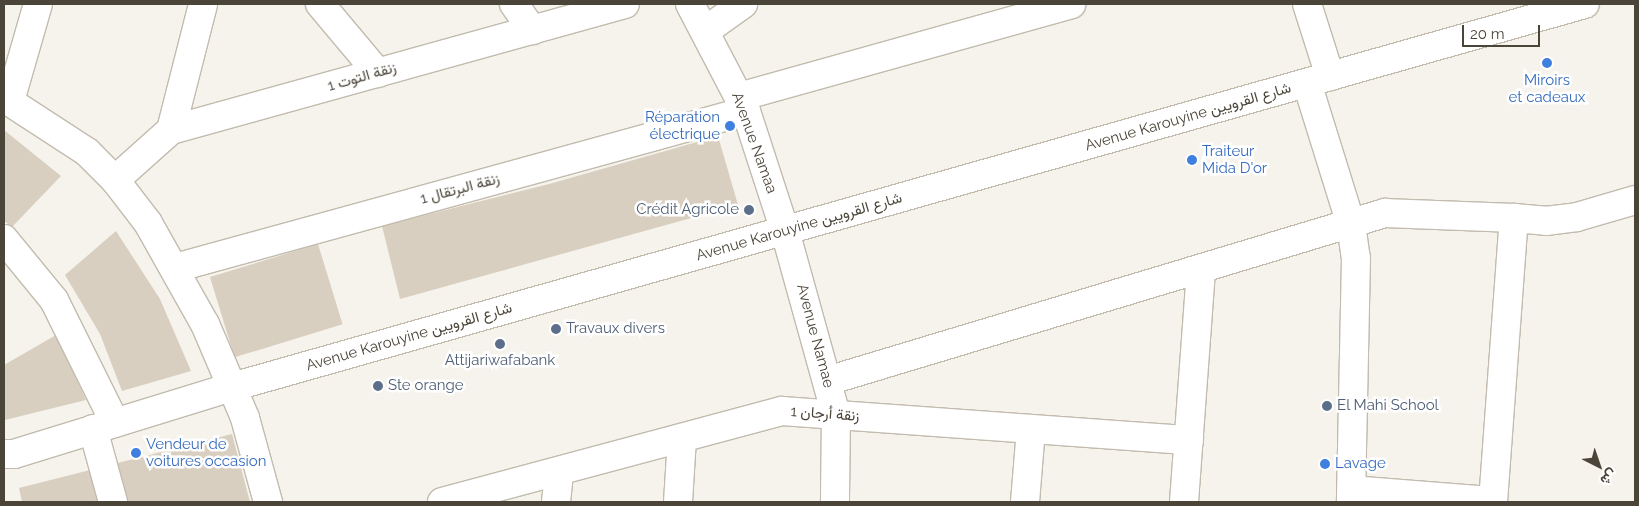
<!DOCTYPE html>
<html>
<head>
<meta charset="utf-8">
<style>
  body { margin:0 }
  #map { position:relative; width:1639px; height:506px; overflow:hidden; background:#f6f3ec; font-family:Raleway,Vazirmatn,sans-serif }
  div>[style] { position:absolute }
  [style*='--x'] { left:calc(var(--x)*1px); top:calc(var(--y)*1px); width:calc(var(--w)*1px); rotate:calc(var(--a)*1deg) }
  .building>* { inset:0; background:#d8cfc1; transform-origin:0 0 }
  .roads { filter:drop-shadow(1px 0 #c2bbae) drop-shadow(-1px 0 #c2bbae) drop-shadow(0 1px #c2bbae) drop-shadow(0 -1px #c2bbae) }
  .minor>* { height:28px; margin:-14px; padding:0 14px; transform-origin:14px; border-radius:14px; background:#fff }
  .dots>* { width:14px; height:14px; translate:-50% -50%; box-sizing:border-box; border:2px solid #fff; border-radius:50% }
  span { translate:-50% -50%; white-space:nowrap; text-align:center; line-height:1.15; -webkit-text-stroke:5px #fff; paint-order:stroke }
  .street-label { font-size:15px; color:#4b4439 }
  .shop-label { font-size:15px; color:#366cbe }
  .right { translate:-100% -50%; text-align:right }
  .left { translate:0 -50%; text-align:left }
  .service-label { font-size:15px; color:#4e5e75 }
  .frame { position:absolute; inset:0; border:5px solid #4b4439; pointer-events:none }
  .north { position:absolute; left:1574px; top:441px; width:50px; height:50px; -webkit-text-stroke:4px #fff; paint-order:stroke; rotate:139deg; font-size:14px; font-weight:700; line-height:20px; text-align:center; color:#4b4439 }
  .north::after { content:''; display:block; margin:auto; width:18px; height:22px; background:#4b4439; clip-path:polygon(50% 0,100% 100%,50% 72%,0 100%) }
  .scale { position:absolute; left:1462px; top:25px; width:78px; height:22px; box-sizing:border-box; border:2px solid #4b4439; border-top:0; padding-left:6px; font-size:15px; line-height:18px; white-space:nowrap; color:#4b4439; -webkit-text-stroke:4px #fff; paint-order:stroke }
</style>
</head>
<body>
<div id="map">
  <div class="building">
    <i style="clip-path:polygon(4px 130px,61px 176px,12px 227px,4px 221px)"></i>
    <i style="clip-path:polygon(718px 136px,738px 205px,400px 299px,382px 226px,549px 184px)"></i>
    <i style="clip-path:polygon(116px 231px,160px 299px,191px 371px,122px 391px,100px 334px,65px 275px)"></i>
    <i style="left:318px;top:244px;width:84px;height:113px;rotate:73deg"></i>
    <i style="clip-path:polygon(56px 335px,86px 400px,5px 420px,4px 365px)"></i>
    <i style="clip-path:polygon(232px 434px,250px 502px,22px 502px,19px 488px)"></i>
  </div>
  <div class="roads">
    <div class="minor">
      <i style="--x:320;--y:4;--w:90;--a:50"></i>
      <i style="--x:514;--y:4;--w:32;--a:55"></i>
      <i style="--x:690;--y:4;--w:121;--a:62.4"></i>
      <i style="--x:746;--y:111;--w:126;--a:72"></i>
      <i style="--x:785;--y:231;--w:191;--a:74.5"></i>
      <i style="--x:836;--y:415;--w:87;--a:90.7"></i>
      <i style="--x:1307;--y:4;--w:76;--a:72.3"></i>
      <i style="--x:705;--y:31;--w:47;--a:-35.4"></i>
      <i style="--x:1307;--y:83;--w:148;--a:72.7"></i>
      <i style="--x:1351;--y:224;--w:34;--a:82"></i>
      <i style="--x:1356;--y:258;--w:244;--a:91.2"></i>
      <i style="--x:739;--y:97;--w:345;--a:-15.6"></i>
      <i style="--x:4;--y:98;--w:99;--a:33"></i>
      <i style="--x:87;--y:152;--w:40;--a:45"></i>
      <i style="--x:115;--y:180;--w:54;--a:52.5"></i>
      <i style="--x:148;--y:223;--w:116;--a:60.6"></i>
      <i style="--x:205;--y:324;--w:102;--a:66.9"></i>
      <i style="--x:245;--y:418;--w:87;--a:74.7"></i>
      <i style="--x:10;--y:101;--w:101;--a:-73.9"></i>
      <i style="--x:171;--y:130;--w:130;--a:-75.7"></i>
      <i style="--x:115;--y:180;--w:75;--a:-41.8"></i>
      <i style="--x:171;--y:130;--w:471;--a:-15.5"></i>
      <i style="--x:4;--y:239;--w:79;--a:50.7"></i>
      <i style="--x:54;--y:300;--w:137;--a:63.6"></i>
      <i style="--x:175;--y:268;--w:592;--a:-15.37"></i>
      <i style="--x:827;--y:381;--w:583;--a:-16.76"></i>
      <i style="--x:1385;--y:213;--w:129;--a:2.2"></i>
      <i style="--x:93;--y:429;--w:76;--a:74.7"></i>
      <i style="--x:4;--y:454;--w:10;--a:0"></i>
      <i style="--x:14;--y:454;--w:228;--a:-17.1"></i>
      <i style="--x:232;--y:387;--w:1406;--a:-15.81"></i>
      <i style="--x:1352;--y:490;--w:141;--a:4.5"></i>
      <i style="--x:442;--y:502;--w:352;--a:-15"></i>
      <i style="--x:782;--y:411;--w:408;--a:4.1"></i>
      <i style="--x:556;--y:502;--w:31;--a:-84"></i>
      <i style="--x:678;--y:502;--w:64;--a:-86.4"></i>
      <i style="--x:1025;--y:502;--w:73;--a:-85.3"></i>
      <i style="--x:1184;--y:502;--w:233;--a:-85.8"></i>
      <i style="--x:1493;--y:502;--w:285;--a:-85.8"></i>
      <i style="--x:1514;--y:218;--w:32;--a:5"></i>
      <i style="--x:1546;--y:221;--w:31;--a:-7"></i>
      <i style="--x:1577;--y:217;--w:60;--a:-16.3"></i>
    </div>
  </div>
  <div class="dots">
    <i style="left:1547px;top:63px;background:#3f7fe0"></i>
    <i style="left:730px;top:126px;background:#3f7fe0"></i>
    <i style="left:1192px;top:160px;background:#3f7fe0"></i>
    <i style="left:749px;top:210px;background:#5c6f8a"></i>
    <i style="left:556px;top:329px;background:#5c6f8a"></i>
    <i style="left:500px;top:344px;background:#5c6f8a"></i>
    <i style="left:378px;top:386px;background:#5c6f8a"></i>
    <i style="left:1327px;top:406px;background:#5c6f8a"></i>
    <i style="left:136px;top:453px;background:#3f7fe0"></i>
    <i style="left:1325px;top:464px;background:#3f7fe0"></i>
  </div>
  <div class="street-label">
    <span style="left:362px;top:77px;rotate:-16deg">زنقة التوت 1</span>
    <span style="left:1188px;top:117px;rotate:-16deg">Avenue Karouyine شارع القرويين</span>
    <span style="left:754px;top:143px;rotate:70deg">Avenue Namaa</span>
    <span style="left:460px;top:189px;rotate:-15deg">زنقة البرتقال 1</span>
    <span style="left:799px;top:227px;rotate:-16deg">Avenue Karouyine شارع القرويين</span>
    <span style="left:815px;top:336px;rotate:75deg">Avenue Namae</span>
    <span style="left:409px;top:337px;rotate:-16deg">Avenue Karouyine شارع القرويين</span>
    <span style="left:825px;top:414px;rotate:4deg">زنقة أرجان 1</span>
  </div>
  <div class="shop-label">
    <span style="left:1547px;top:89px">Miroirs<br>et cadeaux</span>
    <span class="right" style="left:720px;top:126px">Réparation<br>électrique</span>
    <span class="left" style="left:1202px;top:160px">Traiteur<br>Mida D'or</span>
    <span class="left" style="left:146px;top:453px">Vendeur de<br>voitures occasion</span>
    <span class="left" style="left:1335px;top:464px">Lavage</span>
  </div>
  <div class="service-label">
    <span class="right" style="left:739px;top:210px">Crédit Agricole</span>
    <span class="left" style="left:566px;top:329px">Travaux divers</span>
    <span style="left:500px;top:361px">Attijariwafabank</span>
    <span class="left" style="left:388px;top:386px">Ste orange</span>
    <span class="left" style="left:1337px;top:406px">El Mahi School</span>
  </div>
  <div class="frame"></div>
  <div class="north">ش</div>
  <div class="scale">20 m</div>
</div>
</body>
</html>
